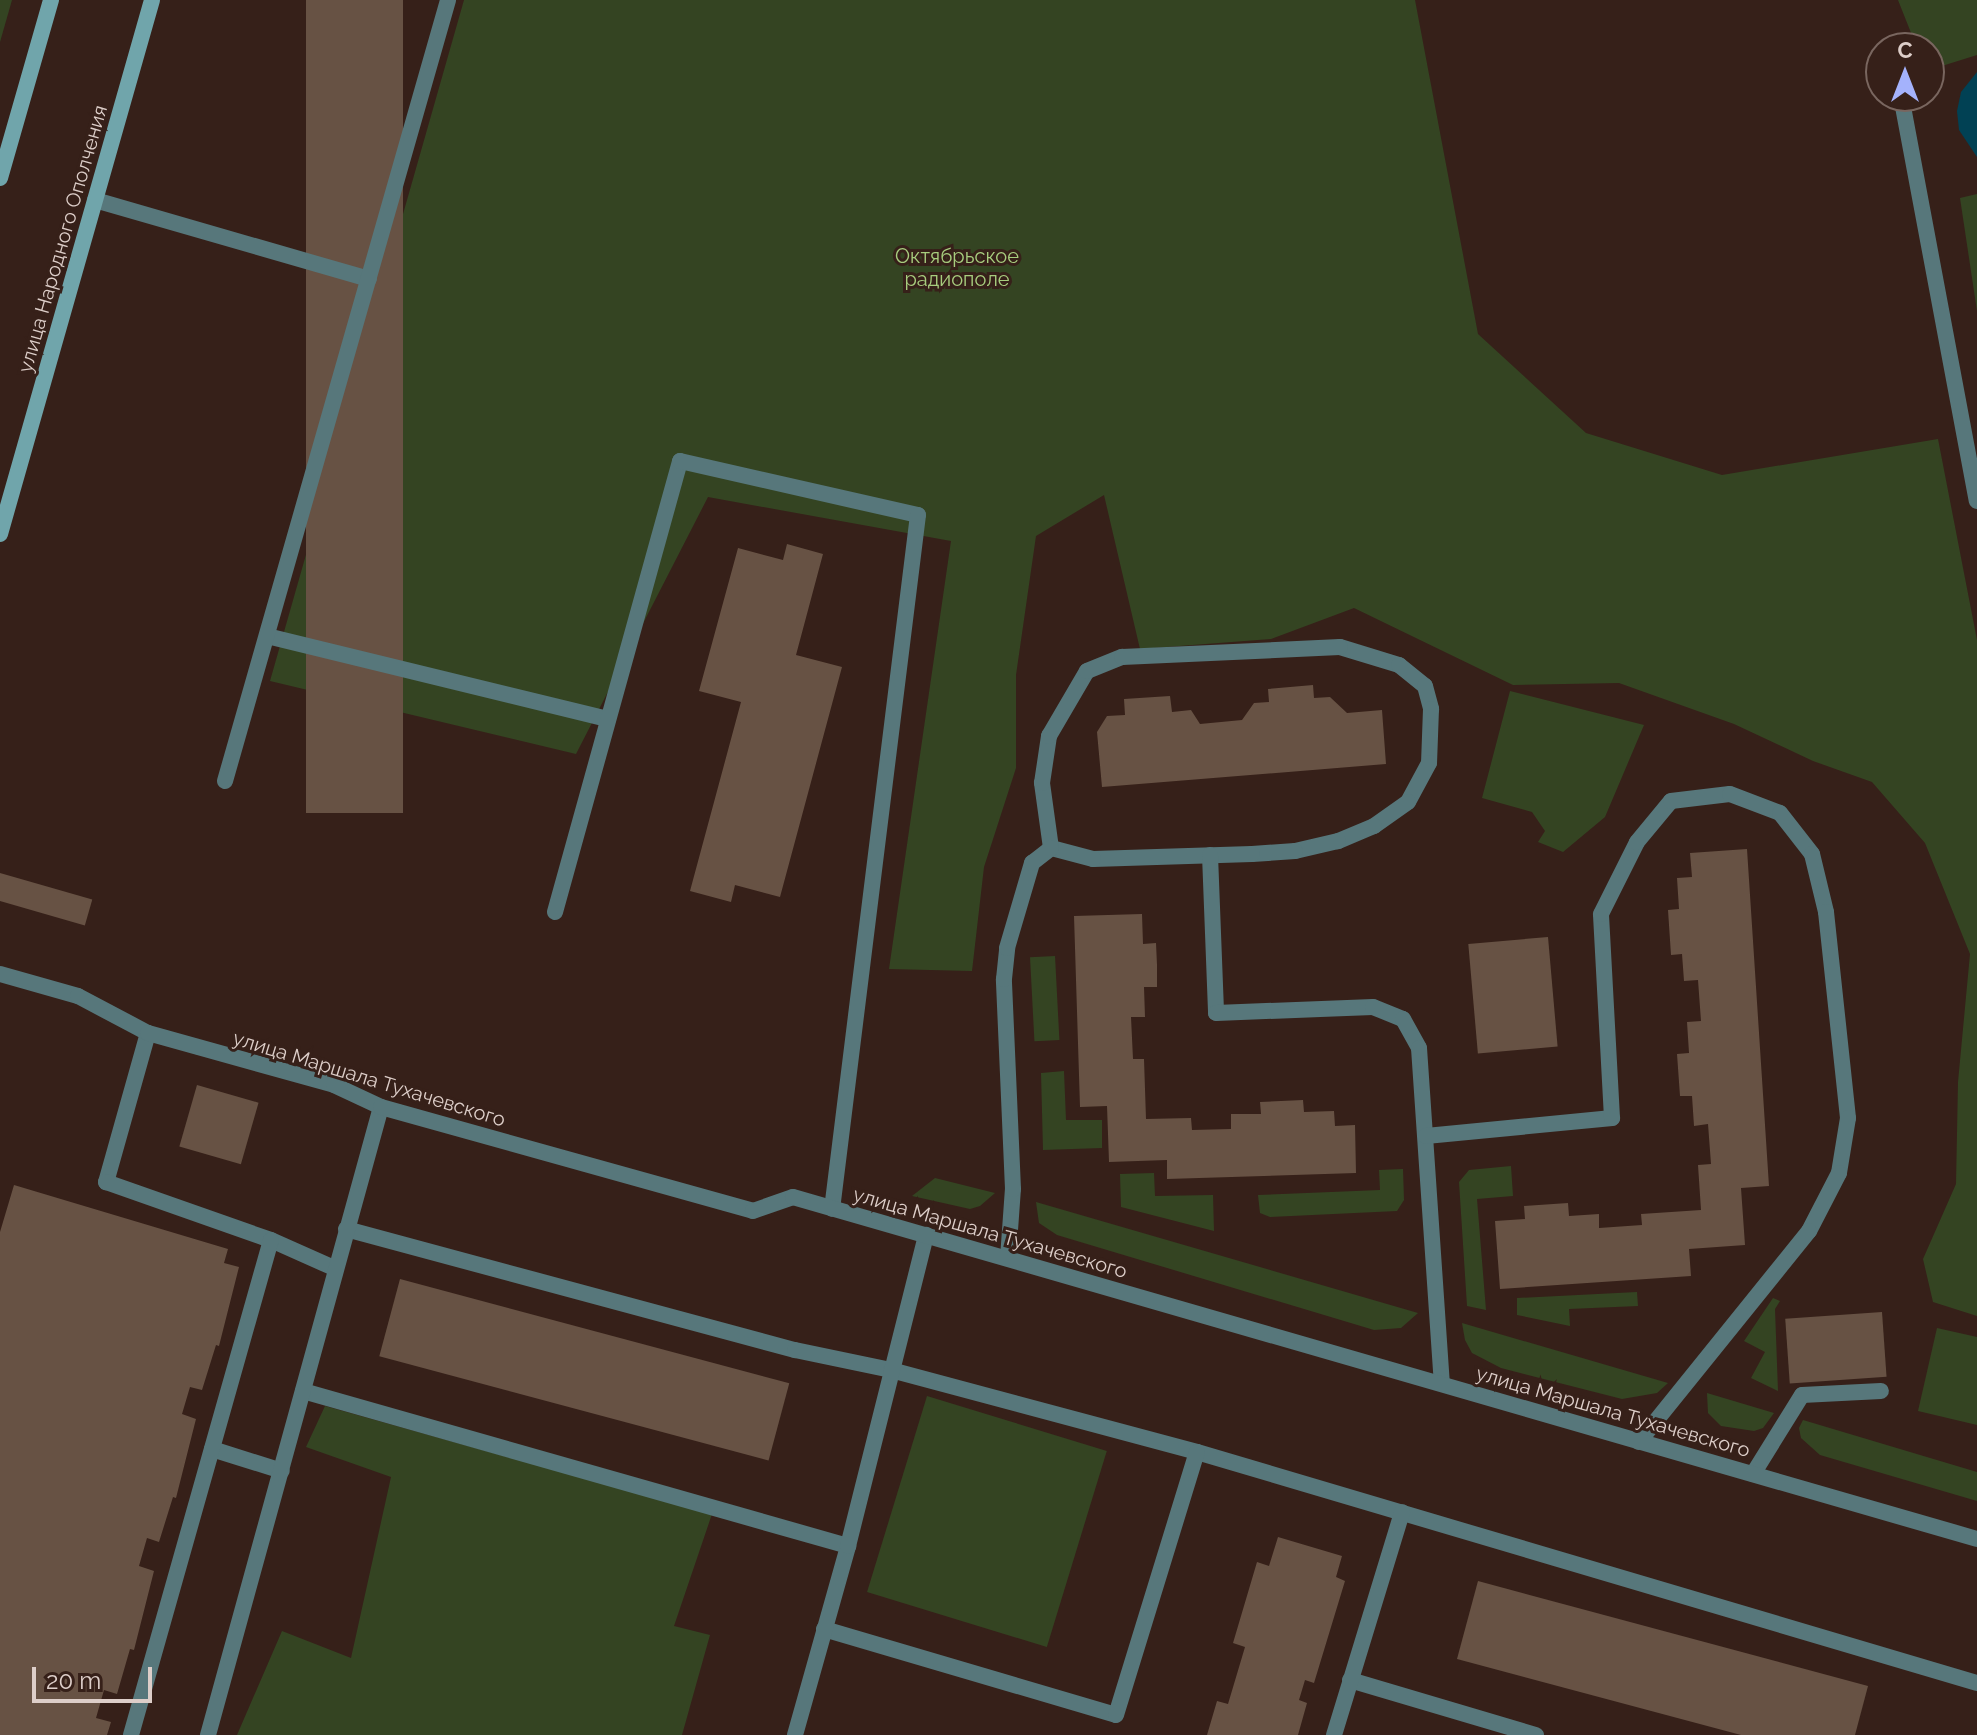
<!DOCTYPE html>
<html>
<head>
<meta charset="utf-8">
<style>
  body { margin:0 }
  #map { position:relative; width:1977px; height:1735px; overflow:hidden; background:#362019; font-family:Raleway,sans-serif }
  div>[style] { position:absolute }
  [style*='--x'] { left:calc(var(--x)*1px); top:calc(var(--y)*1px); width:calc(var(--w)*1px); rotate:calc(var(--a)*1deg) }
  .green>* { inset:0; background:#344422; transform-origin:0 0 }
  .water>* { inset:0; background:#014154 }
  .building>* { inset:0; background:#675244; transform-origin:0 0 }
  .service>* { height:16px; margin:-8px; padding:0 8px; transform-origin:8px; border-radius:8px; background:#57777b }
  .tertiary>* { height:16px; margin:-8px; padding:0 8px; transform-origin:8px; border-radius:8px; background:#57777b }
  .secondary>* { height:16px; margin:-8px; padding:0 8px; transform-origin:8px; border-radius:8px; background:#70a5ab }
  span { translate:-50% -50%; white-space:nowrap; text-align:center; line-height:1.15; -webkit-text-stroke:6px #362019; paint-order:stroke }
  .street-label { font-size:20px; color:#ddcec9 }
  .park-label { font-size:20px; color:#a7cd7e }
  .north { position:absolute; left:1865px; top:32px; width:80px; height:80px; box-sizing:border-box; background:#362019; border:2px solid #79665f; border-radius:50%; rotate:0deg; font-size:22px; font-weight:700; line-height:32px; text-align:center; color:#ddcec9 }
  .north::after { content:''; display:block; margin:auto; width:28px; height:36px; background:#a4b2fc; clip-path:polygon(50% 0,100% 100%,50% 72%,0 100%) }
  .scale { position:absolute; left:32px; top:1667px; width:120px; height:36px; box-sizing:border-box; border:4px solid #ddcec9; border-top:0; padding-left:10px; font-size:24px; line-height:28px; white-space:nowrap; color:#ddcec9; -webkit-text-stroke:6px #362019; paint-order:stroke }
</style>
</head>
<body>
<div id="map">
  <div class="green">
    <i style="clip-path:polygon(0 0,12px 0,0 42px)"></i>
    <i style="clip-path:polygon(464px 0,1415px 0,1478px 334px,1586px 433px,1722px 475px,1938px 439px,1977px 640px,1977px 1316px,1933px 1302px,1923px 1259px,1956px 1184px,1958px 1082px,1970px 954px,1925px 843px,1872px 782px,1813px 761px,1734px 724px,1619px 683px,1513px 685px,1354px 608px,1271px 639px,1140px 649px,1104px 495px,1036px 536px,1016px 675px,1016px 768px,984px 867px,972px 971px,889px 969px,951px 541px,708px 497px,576px 754px,270px 681px)"></i>
    <i style="clip-path:polygon(1898px 0,1977px 0,1977px 55px,1929px 70px,1929px 48px,1917px 48px)"></i>
    <i style="clip-path:polygon(1977px 194px,1977px 311px,1960px 198px)"></i>
    <i style="clip-path:polygon(1510px 691px,1644px 725px,1605px 817px,1563px 852px,1538px 842px,1545px 831px,1532px 812px,1482px 798px)"></i>
    <i style="left:1055px;top:956px;width:84px;height:25px;rotate:87deg"></i>
    <i style="clip-path:polygon(1064px 1071px,1066px 1120px,1102px 1120px,1102px 1148px,1043px 1150px,1041px 1073px)"></i>
    <i style="clip-path:polygon(1511px 1166px,1513px 1196px,1477px 1199px,1486px 1310px,1467px 1306px,1459px 1182px,1469px 1170px)"></i>
    <i style="clip-path:polygon(1403px 1169px,1404px 1200px,1397px 1211px,1270px 1217px,1260px 1213px,1258px 1195px,1380px 1190px,1379px 1170px)"></i>
    <i style="clip-path:polygon(1154px 1173px,1155px 1196px,1213px 1195px,1214px 1231px,1121px 1207px,1120px 1174px)"></i>
    <i style="clip-path:polygon(935px 1178px,995px 1193px,980px 1206px,970px 1209px,912px 1196px)"></i>
    <i style="clip-path:polygon(1036px 1202px,1418px 1313px,1401px 1328px,1374px 1330px,1057px 1235px,1039px 1223px)"></i>
    <i style="clip-path:polygon(1637px 1292px,1638px 1306px,1569px 1309px,1570px 1326px,1517px 1315px,1517px 1298px)"></i>
    <i style="clip-path:polygon(1773px 1298px,1780px 1301px,1775px 1309px,1778px 1391px,1751px 1378px,1765px 1352px,1744px 1341px)"></i>
    <i style="clip-path:polygon(1462px 1323px,1668px 1383px,1657px 1393px,1622px 1399px,1501px 1368px,1472px 1353px,1465px 1340px)"></i>
    <i style="clip-path:polygon(1937px 1328px,1977px 1337px,1977px 1425px,1918px 1411px)"></i>
    <i style="clip-path:polygon(1707px 1393px,1774px 1413px,1763px 1428px,1754px 1431px,1721px 1426px,1708px 1413px)"></i>
    <i style="left:927px;top:1396px;width:188px;height:205px;rotate:17deg"></i>
    <i style="clip-path:polygon(325px 1406px,712px 1514px,674px 1626px,710px 1635px,682px 1735px,237px 1735px,282px 1631px,351px 1658px,391px 1477px,306px 1447px)"></i>
    <i style="clip-path:polygon(1803px 1420px,1977px 1472px,1977px 1501px,1820px 1455px,1801px 1438px,1799px 1428px)"></i>
  </div>
  <div class="water">
    <i style="clip-path:polygon(1977px 72px,1977px 157px,1959px 130px,1957px 111px,1961px 92px)"></i>
  </div>
  <div class="building">
    <i style="left:306px;top:0;width:97px;height:813px"></i>
    <i style="clip-path:polygon(787px 544px,823px 554px,796px 655px,842px 667px,780px 897px,735px 885px,731px 902px,690px 891px,741px 702px,699px 691px,738px 548px,783px 560px)"></i>
    <i style="clip-path:polygon(1313px 685px,1314px 698px,1330px 697px,1347px 713px,1382px 710px,1386px 764px,1102px 787px,1097px 732px,1107px 716px,1125px 715px,1124px 699px,1170px 696px,1172px 712px,1191px 710px,1200px 724px,1242px 720px,1254px 703px,1269px 702px,1268px 689px)"></i>
    <i style="clip-path:polygon(1747px 849px,1769px 1186px,1741px 1188px,1745px 1245px,1689px 1249px,1691px 1276px,1500px 1289px,1495px 1221px,1525px 1219px,1524px 1206px,1568px 1203px,1569px 1216px,1599px 1214px,1599px 1228px,1642px 1225px,1641px 1214px,1701px 1210px,1698px 1165px,1711px 1164px,1708px 1124px,1694px 1126px,1692px 1096px,1680px 1096px,1677px 1054px,1689px 1053px,1687px 1022px,1701px 1021px,1698px 980px,1684px 981px,1682px 954px,1671px 955px,1668px 910px,1679px 909px,1677px 878px,1692px 877px,1690px 853px)"></i>
    <i style="left:0;top:873px;width:96px;height:27px;rotate:16deg"></i>
    <i style="clip-path:polygon(1142px 914px,1143px 944px,1156px 943px,1157px 965px,1157px 987px,1144px 987px,1145px 1017px,1131px 1017px,1133px 1059px,1144px 1059px,1146px 1119px,1191px 1118px,1192px 1130px,1231px 1129px,1231px 1114px,1261px 1114px,1260px 1102px,1303px 1100px,1304px 1112px,1334px 1111px,1335px 1126px,1355px 1125px,1356px 1173px,1167px 1179px,1167px 1160px,1109px 1162px,1107px 1106px,1080px 1107px,1074px 916px)"></i>
    <i style="left:1548px;top:937px;width:110px;height:80px;rotate:85deg"></i>
    <i style="left:197px;top:1085px;width:64px;height:64px;rotate:16deg"></i>
    <i style="clip-path:polygon(14px 1185px,228px 1249px,224px 1263px,239px 1267px,219px 1346px,216px 1345px,202px 1390px,190px 1387px,182px 1414px,196px 1419px,176px 1498px,173px 1497px,159px 1542px,147px 1538px,139px 1566px,154px 1571px,134px 1650px,130px 1649px,117px 1694px,104px 1690px,96px 1718px,111px 1722px,107px 1735px,0 1735px,0 1232px)"></i>
    <i style="left:400px;top:1279px;width:403px;height:80px;rotate:15deg"></i>
    <i style="left:1882px;top:1312px;width:65px;height:97px;rotate:86deg"></i>
    <i style="clip-path:polygon(1278px 1537px,1342px 1556px,1336px 1577px,1345px 1581px,1314px 1683px,1305px 1680px,1299px 1700px,1307px 1703px,1298px 1735px,1207px 1735px,1217px 1701px,1228px 1704px,1245px 1647px,1233px 1643px,1257px 1562px,1269px 1566px)"></i>
    <i style="clip-path:polygon(1478px 1581px,1868px 1686px,1855px 1735px,1741px 1735px,1457px 1659px)"></i>
  </div>
  <div class="service">
    <i style="--x:1901;--y:96;--w:412;--a:79.4"></i>
    <i style="--x:95;--y:200;--w:285;--a:16.1"></i>
    <i style="--x:267;--y:636;--w:351;--a:13.7"></i>
    <i style="--x:1340;--y:647;--w:62;--a:17"></i>
    <i style="--x:1399;--y:665;--w:33;--a:39"></i>
    <i style="--x:1425;--y:686;--w:24;--a:75"></i>
    <i style="--x:1431;--y:709;--w:54;--a:92.1"></i>
    <i style="--x:1429;--y:763;--w:44;--a:118.3"></i>
    <i style="--x:1408;--y:802;--w:42;--a:144.8"></i>
    <i style="--x:1374;--y:826;--w:39;--a:157"></i>
    <i style="--x:1338;--y:841;--w:44;--a:166.9"></i>
    <i style="--x:1295;--y:851;--w:43;--a:176"></i>
    <i style="--x:1252;--y:854;--w:159;--a:178.2"></i>
    <i style="--x:1093;--y:859;--w:43;--a:-165.3"></i>
    <i style="--x:1051;--y:848;--w:66;--a:-97.9"></i>
    <i style="--x:1042;--y:783;--w:48;--a:-81.5"></i>
    <i style="--x:1049;--y:736;--w:75;--a:-59.7"></i>
    <i style="--x:1087;--y:671;--w:38;--a:-22"></i>
    <i style="--x:1122;--y:657;--w:218;--a:-2.6"></i>
    <i style="--x:225;--y:781;--w:812;--a:-74.06"></i>
    <i style="--x:1210;--y:855;--w:158;--a:87.8"></i>
    <i style="--x:1216;--y:1013;--w:157;--a:-2.2"></i>
    <i style="--x:1373;--y:1007;--w:32;--a:22"></i>
    <i style="--x:1403;--y:1019;--w:33;--a:61"></i>
    <i style="--x:1419;--y:1048;--w:336;--a:86.1"></i>
    <i style="--x:555;--y:912;--w:468;--a:-74.5"></i>
    <i style="--x:680;--y:461;--w:244;--a:12.8"></i>
    <i style="--x:918;--y:515;--w:699;--a:97.06"></i>
    <i style="--x:148;--y:1033;--w:155;--a:105.7"></i>
    <i style="--x:106;--y:1182;--w:175;--a:19.4"></i>
    <i style="--x:271;--y:1240;--w:69;--a:24"></i>
    <i style="--x:1426;--y:1136;--w:187;--a:-5.5"></i>
    <i style="--x:1612;--y:1118;--w:204;--a:-93.1"></i>
    <i style="--x:1601;--y:914;--w:80;--a:-63.4"></i>
    <i style="--x:1637;--y:842;--w:53;--a:-50.3"></i>
    <i style="--x:1671;--y:801;--w:59;--a:-6.8"></i>
    <i style="--x:1730;--y:794;--w:53;--a:20.8"></i>
    <i style="--x:1780;--y:813;--w:52;--a:52"></i>
    <i style="--x:1812;--y:854;--w:60;--a:76.4"></i>
    <i style="--x:1826;--y:912;--w:207;--a:83.9"></i>
    <i style="--x:1848;--y:1118;--w:56;--a:99.3"></i>
    <i style="--x:1839;--y:1173;--w:65;--a:117.3"></i>
    <i style="--x:1809;--y:1231;--w:271;--a:128.9"></i>
    <i style="--x:346;--y:1229;--w:465;--a:15.1"></i>
    <i style="--x:795;--y:1350;--w:98;--a:11.8"></i>
    <i style="--x:891;--y:1370;--w:317;--a:15"></i>
    <i style="--x:1197;--y:1452;--w:813;--a:16.5"></i>
    <i style="--x:1008;--y:1258;--w:69;--a:-85.9"></i>
    <i style="--x:1013;--y:1189;--w:210;--a:-92.5"></i>
    <i style="--x:1004;--y:979;--w:31;--a:-84"></i>
    <i style="--x:1007;--y:948;--w:89;--a:-73.6"></i>
    <i style="--x:1032;--y:863;--w:24;--a:-38"></i>
    <i style="--x:303;--y:1391;--w:567;--a:15.88"></i>
    <i style="--x:212;--y:1449;--w:73;--a:17.4"></i>
    <i style="--x:1753;--y:1474;--w:93;--a:-58.2"></i>
    <i style="--x:1802;--y:1395;--w:79;--a:-2.9"></i>
    <i style="--x:824;--y:1629;--w:304;--a:16.4"></i>
    <i style="--x:1116;--y:1715;--w:275;--a:-72.9"></i>
    <i style="--x:1350;--y:1680;--w:194;--a:16.5"></i>
    <i style="--x:131;--y:1735;--w:514;--a:-74.21"></i>
    <i style="--x:208;--y:1735;--w:651;--a:-74.6"></i>
    <i style="--x:795;--y:1735;--w:196;--a:-74.3"></i>
    <i style="--x:848;--y:1546;--w:321;--a:-75.9"></i>
    <i style="--x:1334;--y:1735;--w:233;--a:-73"></i>
  </div>
  <div class="tertiary">
    <i style="--x:0;--y:974;--w:81;--a:15.8"></i>
    <i style="--x:78;--y:996;--w:79;--a:27.9"></i>
    <i style="--x:148;--y:1033;--w:193;--a:15.6"></i>
    <i style="--x:334;--y:1085;--w:52;--a:25.1"></i>
    <i style="--x:381;--y:1107;--w:386;--a:15.6"></i>
    <i style="--x:753;--y:1211;--w:42;--a:-19.3"></i>
    <i style="--x:793;--y:1197;--w:1232;--a:16.11"></i>
  </div>
  <div class="secondary">
    <i style="--x:0;--y:178;--w:185;--a:-74"></i>
    <i style="--x:0;--y:534;--w:555;--a:-74.11"></i>
  </div>
  <div class="street-label">
    <span style="left:63px;top:239px;rotate:-74deg">улица Народного Ополчения</span>
    <span style="left:369px;top:1079px;rotate:17deg">улица Маршала Тухачевского</span>
    <span style="left:990px;top:1233px;rotate:16deg">улица Маршала Тухачевского</span>
    <span style="left:1613px;top:1412px;rotate:16deg">улица Маршала Тухачевского</span>
  </div>
  <div class="park-label">
    <span style="left:957px;top:268px">Октябрьское<br>радиополе</span>
  </div>
  <div class="north">С</div>
  <div class="scale">20 m</div>
</div>
</body>
</html>
